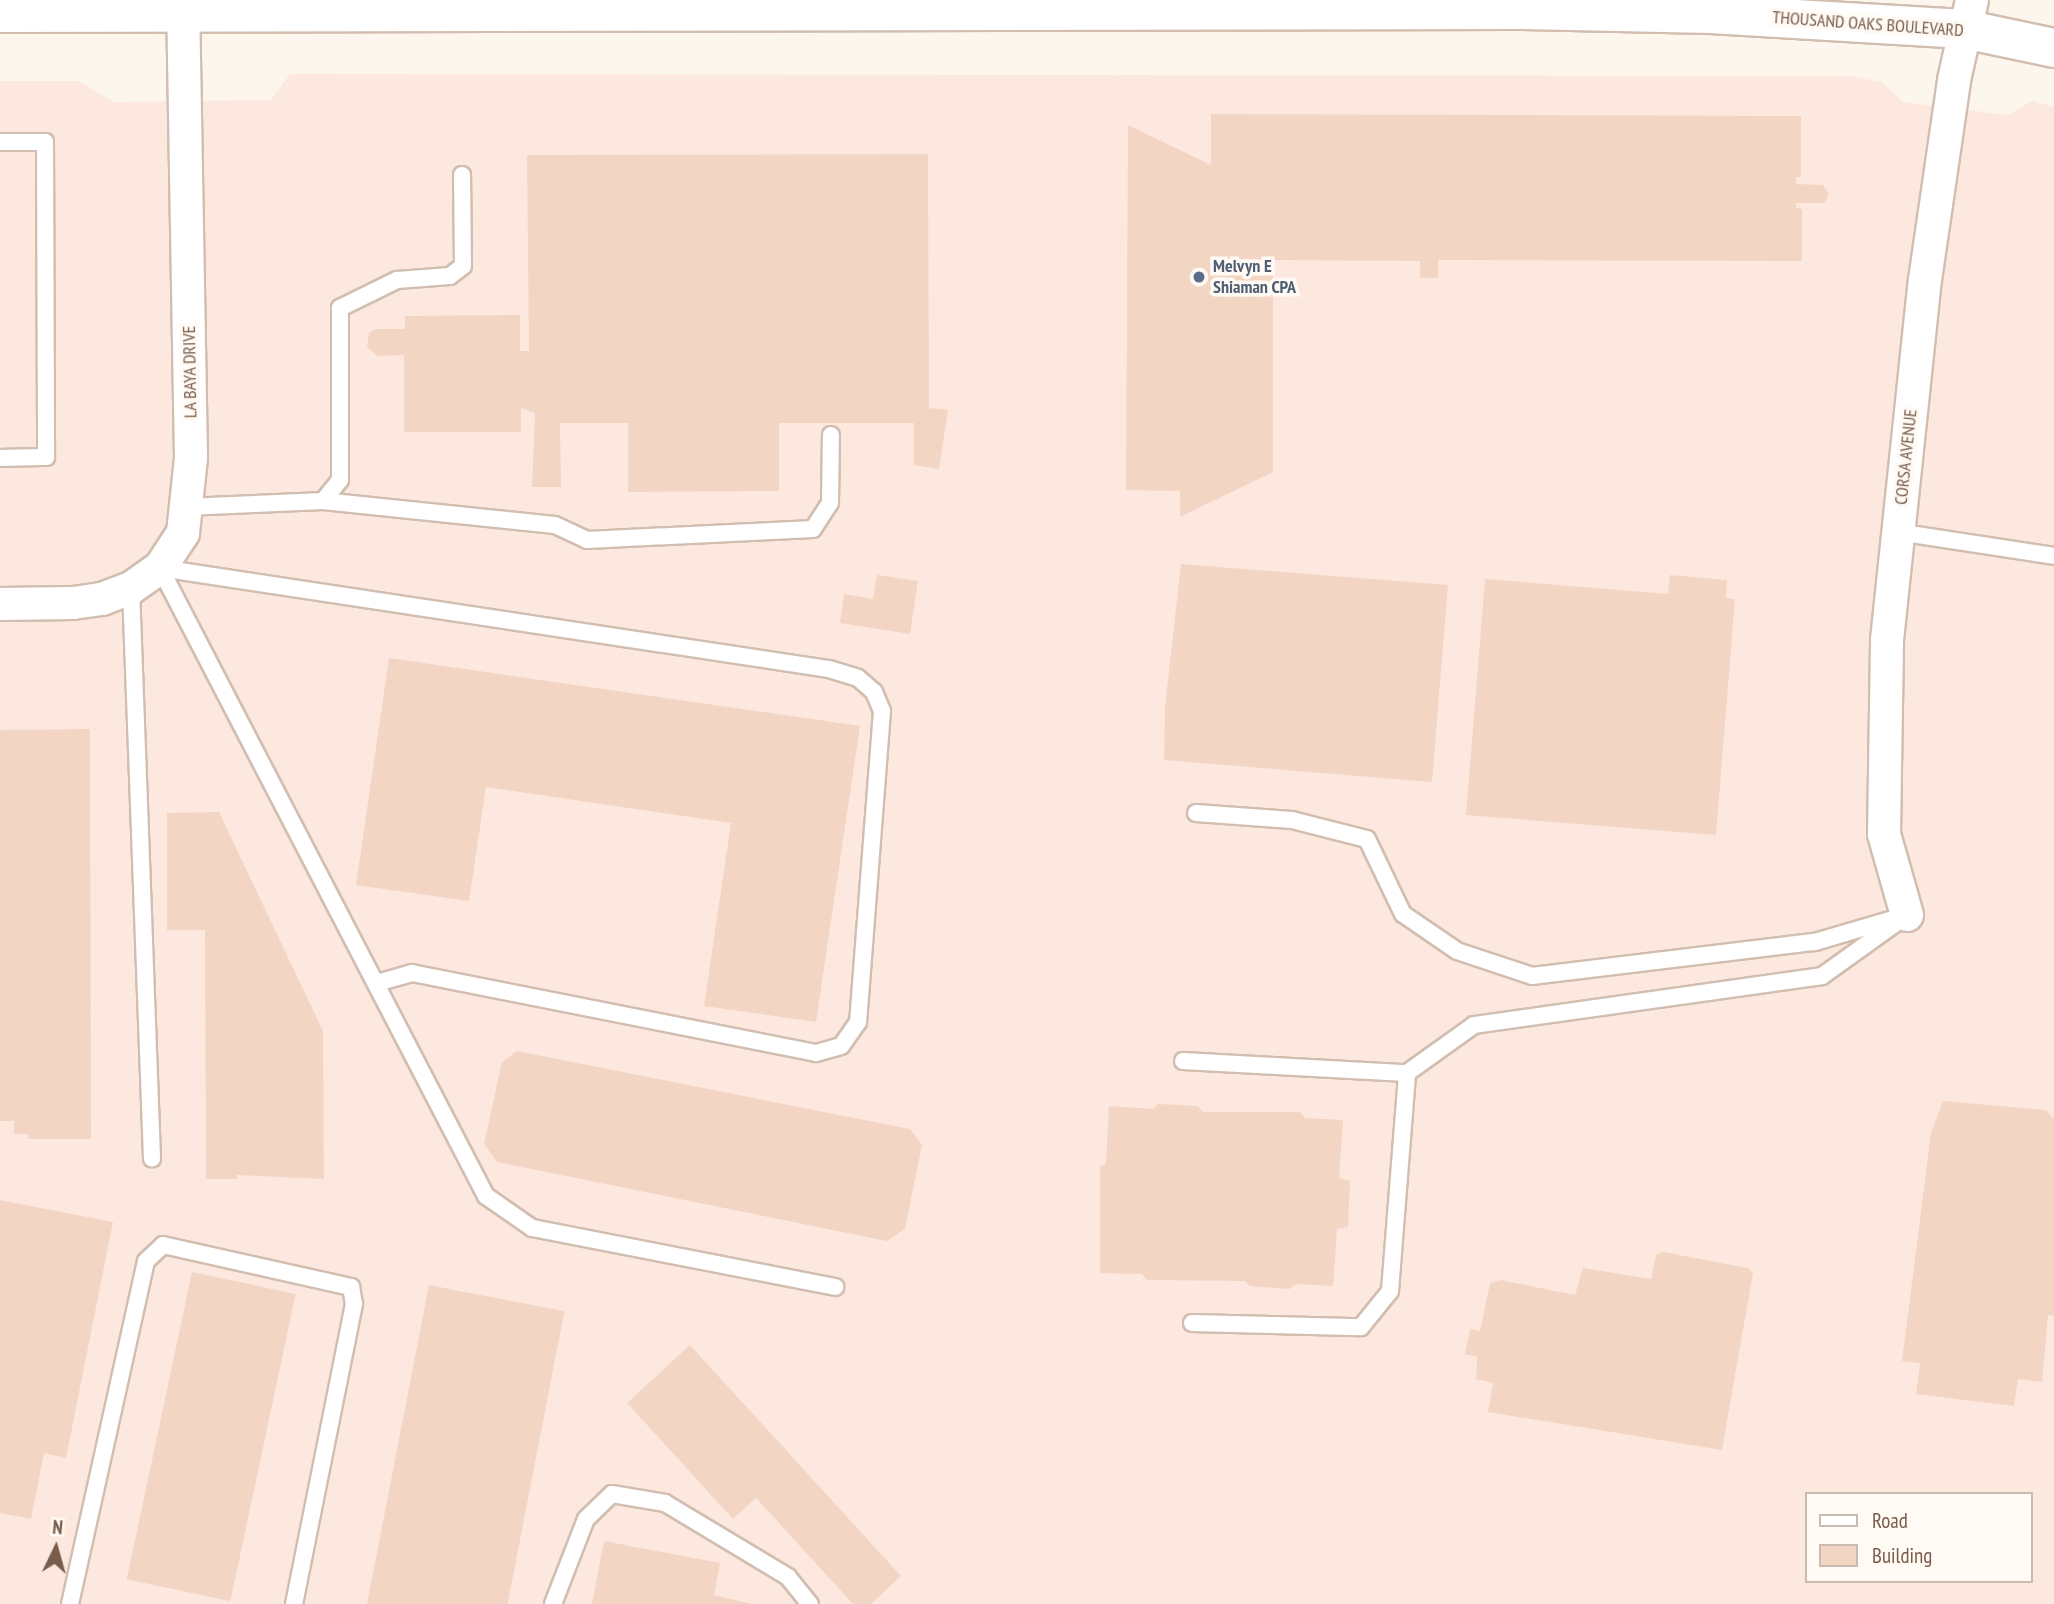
<!DOCTYPE html>
<html>
<head>
<meta charset="utf-8">
<style>
  body { margin:0 }
  #map { position:relative; width:2054px; height:1604px; overflow:hidden; background:#fdf6ec; font-family:"PT Sans Narrow",sans-serif }
  div>[style] { position:absolute }
  [style*='--x'] { left:calc(var(--x)*1px); top:calc(var(--y)*1px); width:calc(var(--w)*1px); rotate:calc(var(--a)*1deg) }
  .commercial>* { inset:0; background:#fde8e0 }
  .building>* { inset:0; background:#f3d5c3; transform-origin:0 0 }
  .roads { filter:drop-shadow(2px 0 #d1beb0) drop-shadow(-2px 0 #d1beb0) drop-shadow(0 2px #d1beb0) drop-shadow(0 -2px #d1beb0) }
  .service>* { height:16px; margin:-8px; padding:0 8px; transform-origin:8px; border-radius:8px; background:#fff }
  .minor>* { height:32px; margin:-16px; padding:0 16px; transform-origin:16px; border-radius:16px; background:#fff }
  .secondary>* { height:38px; margin:-19px; padding:0 19px; transform-origin:19px; border-radius:19px; background:#fff }
  .dots>* { width:19px; height:19px; translate:-50% -50%; box-sizing:border-box; border:4px solid #fffaf3; border-radius:50% }
  span { translate:-50% -50%; white-space:nowrap; text-align:center; line-height:1.15; -webkit-text-stroke:7px #fffaf3; paint-order:stroke }
  .street-label { font-size:18px; color:#7a5c4d }
  .service-label { font-size:18px; color:#4e5e75; font-weight:700 }
  .left { translate:0 -50%; text-align:left }
  .legend { position:absolute; left:1805px; top:1492px; width:228px; height:91px; box-sizing:border-box; background:#fffaf3; border:2px solid #cabbb1; margin:0; padding:9px 12px; list-style:none; font-size:21px; color:#7a5c4d }
  .legend li { display:flex; align-items:center; gap:14px; height:35px }
  .legend b { width:35px; border:2px solid #cabbb1 }
  .north { position:absolute; left:21px; top:1513px; width:70px; height:70px; -webkit-text-stroke:5px #fffaf3; paint-order:stroke; rotate:5deg; font-size:19px; font-weight:700; line-height:28px; text-align:center; color:#7a5c4d }
  .north::after { content:''; display:block; margin:auto; width:24px; height:32px; background:#7a5c4d; clip-path:polygon(50% 0,100% 100%,50% 72%,0 100%) }
</style>
</head>
<body>
<div id="map">
  <div class="commercial">
    <i style="clip-path:polygon(evenodd,290px 74px,1850px 76px,1882px 82px,1903px 102px,2008px 115px,2032px 101px,2054px 107px,2054px 1604px,0 1604px,0 81px,78px 81px,114px 102px,271px 100px,290px 74px,1807px 1494px,2031px 1494px,2031px 1581px,1807px 1581px,1807px 1494px)"></i>
  </div>
  <div class="building">
    <i style="clip-path:polygon(1211px 114px,1801px 116px,1801px 177px,1796px 177px,1796px 184px,1823px 185px,1829px 194px,1824px 203px,1796px 203px,1796px 208px,1802px 209px,1802px 261px,1438px 260px,1438px 278px,1420px 278px,1420px 261px,1273px 260px,1273px 472px,1180px 517px,1180px 491px,1126px 490px,1128px 125px,1211px 165px)"></i>
    <i style="clip-path:polygon(928px 154px,929px 408px,948px 410px,939px 469px,914px 465px,914px 423px,779px 423px,779px 491px,628px 492px,628px 423px,560px 423px,561px 487px,532px 487px,535px 413px,521px 408px,521px 432px,404px 432px,404px 355px,378px 356px,367px 347px,369px 333px,376px 329px,405px 329px,405px 316px,520px 315px,520px 351px,529px 351px,527px 155px)"></i>
    <i style="clip-path:polygon(1181px 564px,1448px 585px,1432px 782px,1164px 760px,1165px 706px)"></i>
    <i style="clip-path:polygon(877px 575px,918px 581px,910px 634px,840px 623px,844px 594px,873px 599px)"></i>
    <i style="clip-path:polygon(1670px 575px,1727px 580px,1726px 598px,1735px 599px,1716px 835px,1466px 815px,1485px 579px,1668px 594px)"></i>
    <i style="clip-path:polygon(389px 658px,860px 726px,816px 1022px,704px 1006px,731px 823px,486px 787px,469px 901px,356px 885px)"></i>
    <i style="clip-path:polygon(90px 729px,91px 1139px,28px 1139px,29px 1134px,14px 1134px,14px 1121px,0 1121px,0 730px)"></i>
    <i style="clip-path:polygon(219px 812px,323px 1031px,324px 1179px,237px 1175px,237px 1179px,206px 1179px,205px 930px,167px 930px,167px 813px)"></i>
    <i style="clip-path:polygon(517px 1051px,910px 1129px,922px 1145px,905px 1229px,887px 1241px,497px 1162px,484px 1144px,502px 1062px)"></i>
    <i style="clip-path:polygon(1943px 1101px,2046px 1110px,2054px 1119px,2054px 1316px,2048px 1315px,2042px 1382px,2018px 1379px,2014px 1406px,1916px 1394px,1920px 1363px,1902px 1361px,1931px 1133px)"></i>
    <i style="clip-path:polygon(1158px 1104px,1198px 1106px,1203px 1112px,1300px 1112px,1305px 1118px,1343px 1120px,1339px 1178px,1350px 1181px,1348px 1227px,1337px 1229px,1333px 1286px,1296px 1284px,1289px 1289px,1250px 1286px,1245px 1281px,1147px 1280px,1142px 1274px,1100px 1273px,1100px 1167px,1106px 1164px,1109px 1106px,1153px 1109px)"></i>
    <i style="clip-path:polygon(0 1200px,113px 1222px,66px 1458px,44px 1453px,31px 1519px,0 1513px)"></i>
    <i style="clip-path:polygon(1663px 1252px,1748px 1268px,1753px 1273px,1722px 1450px,1488px 1412px,1493px 1383px,1476px 1379px,1477px 1357px,1465px 1354px,1470px 1329px,1480px 1331px,1490px 1283px,1501px 1280px,1575px 1295px,1583px 1268px,1651px 1279px,1656px 1255px)"></i>
    <i style="left:192px;top:1272px;width:106px;height:314px;rotate:12deg"></i>
    <i style="left:429px;top:1285px;width:138px;height:326px;rotate:11deg"></i>
    <i style="clip-path:polygon(690px 1345px,901px 1576px,871px 1604px,853px 1604px,756px 1498px,733px 1519px,627px 1403px)"></i>
    <i style="clip-path:polygon(604px 1541px,720px 1563px,714px 1595px,752px 1604px,592px 1604px)"></i>
  </div>
  <div class="roads">
    <div class="service">
      <i style="--x:0;--y:142;--w:45;--a:0"></i>
      <i style="--x:45;--y:142;--w:315;--a:89.8"></i>
      <i style="--x:46;--y:457;--w:46;--a:178.8"></i>
      <i style="--x:323;--y:501;--w:233;--a:5.9"></i>
      <i style="--x:555;--y:525;--w:35;--a:25"></i>
      <i style="--x:587;--y:540;--w:226;--a:-2.8"></i>
      <i style="--x:813;--y:529;--w:31;--a:-57"></i>
      <i style="--x:830;--y:503;--w:68;--a:-89.2"></i>
      <i style="--x:186;--y:507;--w:137;--a:-2.5"></i>
      <i style="--x:323;--y:501;--w:27;--a:-51"></i>
      <i style="--x:340;--y:480;--w:172;--a:-90"></i>
      <i style="--x:340;--y:308;--w:64;--a:-26.2"></i>
      <i style="--x:397;--y:280;--w:53;--a:-4.3"></i>
      <i style="--x:450;--y:276;--w:16;--a:-38"></i>
      <i style="--x:463;--y:266;--w:91;--a:-90.6"></i>
      <i style="--x:1898;--y:532;--w:158;--a:8.7"></i>
      <i style="--x:160;--y:568;--w:677;--a:8.59"></i>
      <i style="--x:829;--y:669;--w:30;--a:17"></i>
      <i style="--x:858;--y:678;--w:21;--a:41"></i>
      <i style="--x:874;--y:692;--w:21;--a:67"></i>
      <i style="--x:882;--y:711;--w:312;--a:94.4"></i>
      <i style="--x:858;--y:1022;--w:29;--a:125"></i>
      <i style="--x:841;--y:1046;--w:26;--a:164"></i>
      <i style="--x:816;--y:1053;--w:412;--a:-168.8"></i>
      <i style="--x:412;--y:973;--w:36;--a:164"></i>
      <i style="--x:160;--y:568;--w:708;--a:62.57"></i>
      <i style="--x:486;--y:1196;--w:56;--a:34.8"></i>
      <i style="--x:532;--y:1228;--w:309;--a:11"></i>
      <i style="--x:131;--y:588;--w:571;--a:87.89"></i>
      <i style="--x:1196;--y:813;--w:96;--a:4.2"></i>
      <i style="--x:1292;--y:820;--w:77;--a:14.2"></i>
      <i style="--x:1367;--y:839;--w:83;--a:64.4"></i>
      <i style="--x:1403;--y:914;--w:65;--a:34.4"></i>
      <i style="--x:1457;--y:951;--w:79;--a:18.4"></i>
      <i style="--x:1532;--y:976;--w:285;--a:-6.9"></i>
      <i style="--x:1815;--y:942;--w:96;--a:-16.4"></i>
      <i style="--x:1183;--y:1061;--w:224;--a:3.1"></i>
      <i style="--x:1407;--y:1073;--w:82;--a:-35.6"></i>
      <i style="--x:1474;--y:1025;--w:351;--a:-8"></i>
      <i style="--x:1822;--y:976;--w:91;--a:-35.6"></i>
      <i style="--x:1192;--y:1323;--w:169;--a:1.4"></i>
      <i style="--x:1361;--y:1327;--w:46;--a:-51.1"></i>
      <i style="--x:1390;--y:1291;--w:219;--a:-85.5"></i>
      <i style="--x:70;--y:1604;--w:351;--a:-77.5"></i>
      <i style="--x:146;--y:1261;--w:23;--a:-43"></i>
      <i style="--x:163;--y:1245;--w:193;--a:12.6"></i>
      <i style="--x:351;--y:1287;--w:17;--a:80"></i>
      <i style="--x:354;--y:1304;--w:306;--a:101.3"></i>
      <i style="--x:553;--y:1604;--w:91;--a:-68.8"></i>
      <i style="--x:586;--y:1519;--w:36;--a:-44"></i>
      <i style="--x:612;--y:1494;--w:54;--a:9.6"></i>
      <i style="--x:665;--y:1503;--w:144;--a:31"></i>
      <i style="--x:788;--y:1577;--w:35;--a:51"></i>
    </div>
    <div class="minor">
      <i style="--x:0;--y:604;--w:73;--a:-0.8"></i>
      <i style="--x:73;--y:603;--w:29;--a:-8"></i>
      <i style="--x:102;--y:599;--w:31;--a:-21"></i>
      <i style="--x:131;--y:588;--w:35;--a:-35"></i>
      <i style="--x:160;--y:568;--w:42;--a:-56.7"></i>
      <i style="--x:183;--y:533;--w:75;--a:-83.9"></i>
      <i style="--x:191;--y:458;--w:458;--a:-91"></i>
      <i style="--x:1907;--y:915;--w:84;--a:-105.9"></i>
      <i style="--x:1884;--y:834;--w:194;--a:-89.1"></i>
      <i style="--x:1887;--y:640;--w:362;--a:-84"></i>
      <i style="--x:1925;--y:280;--w:202;--a:-81.7"></i>
      <i style="--x:1954;--y:80;--w:82;--a:-77.3"></i>
    </div>
    <div class="secondary">
      <i style="--x:0;--y:13;--w:1523;--a:-0.11"></i>
      <i style="--x:1523;--y:10;--w:188;--a:1.2"></i>
      <i style="--x:1711;--y:14;--w:253;--a:3.4"></i>
      <i style="--x:1964;--y:29;--w:92;--a:11.9"></i>
    </div>
  </div>
  <div class="dots">
    <i style="left:1199px;top:277px;background:#5c6f8a"></i>
  </div>
  <div class="street-label">
    <span style="left:1868px;top:24px;rotate:4deg">THOUSAND OAKS BOULEVARD</span>
    <span style="left:190px;top:372px;rotate:-91deg">LA BAYA DRIVE</span>
    <span style="left:1906px;top:457px;rotate:-84deg">CORSA AVENUE</span>
  </div>
  <div class="service-label">
    <span class="left" style="left:1213px;top:277px">Melvyn E<br>Shiaman CPA</span>
  </div>
  <ul class="legend">
  <li><b style="height:9px;background:#fff"></b>Road</li>
  <li><b style="height:19px;background:#f3d5c3"></b>Building</li>
  </ul>
  <div class="north">N</div>
</div>
</body>
</html>
